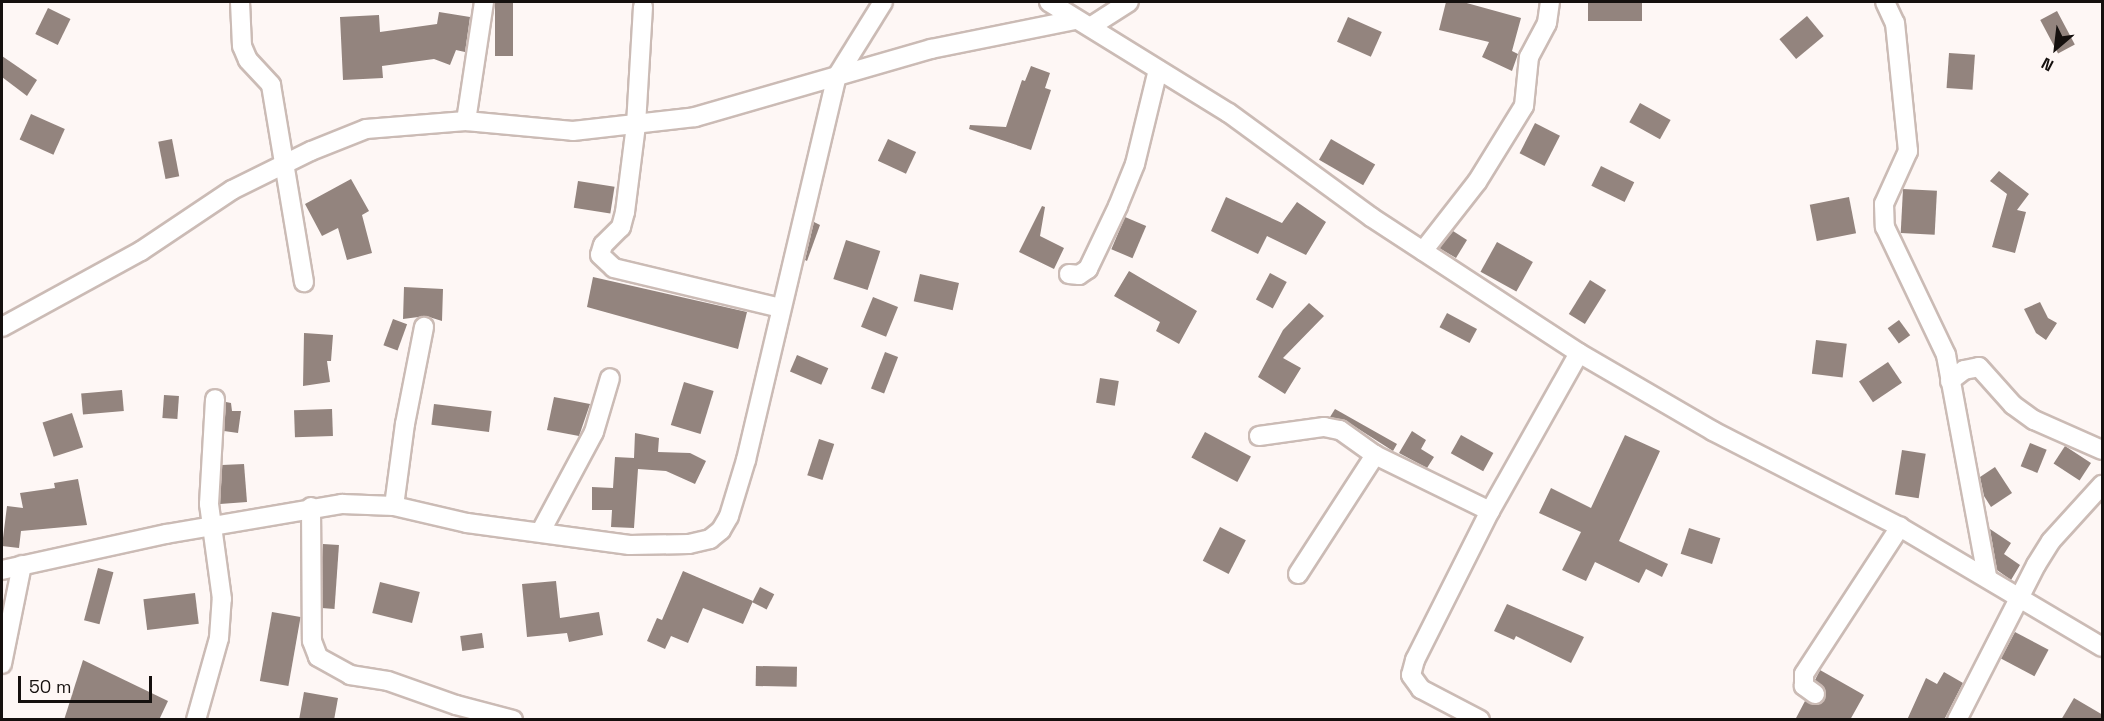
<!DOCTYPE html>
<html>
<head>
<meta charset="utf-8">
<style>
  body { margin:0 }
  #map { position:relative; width:2104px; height:721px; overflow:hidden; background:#fef7f5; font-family:"Space Grotesk",sans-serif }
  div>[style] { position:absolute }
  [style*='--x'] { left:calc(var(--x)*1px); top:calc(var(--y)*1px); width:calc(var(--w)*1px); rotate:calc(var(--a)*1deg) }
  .building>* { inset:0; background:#93847e; transform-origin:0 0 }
  .roads { filter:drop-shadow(2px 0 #cbbbb5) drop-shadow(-2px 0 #cbbbb5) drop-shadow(0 2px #cbbbb5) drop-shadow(0 -2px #cbbbb5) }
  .street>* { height:18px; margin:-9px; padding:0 9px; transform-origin:9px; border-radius:9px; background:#fff }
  span { translate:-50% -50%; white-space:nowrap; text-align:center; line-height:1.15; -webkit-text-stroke:5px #fef7f5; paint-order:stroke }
  .frame { position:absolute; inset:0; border:3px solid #15100e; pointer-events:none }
  .north { position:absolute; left:2026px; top:18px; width:60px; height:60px; -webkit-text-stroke:4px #fef7f5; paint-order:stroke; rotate:208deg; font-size:16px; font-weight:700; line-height:24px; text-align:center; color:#15100e }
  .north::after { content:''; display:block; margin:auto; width:21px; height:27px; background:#15100e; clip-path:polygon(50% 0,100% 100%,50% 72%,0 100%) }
  .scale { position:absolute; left:18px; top:676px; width:134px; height:27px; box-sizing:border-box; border:3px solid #15100e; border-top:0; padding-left:8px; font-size:18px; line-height:21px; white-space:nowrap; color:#15100e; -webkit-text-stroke:4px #fef7f5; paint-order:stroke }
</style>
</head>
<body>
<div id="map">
  <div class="building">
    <i style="left:495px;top:2px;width:18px;height:54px"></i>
    <i style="clip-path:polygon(1446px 2px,1463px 2px,1521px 18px,1512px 51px,1518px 54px,1512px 71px,1482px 57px,1489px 42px,1439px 30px)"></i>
    <i style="left:1588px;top:2px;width:54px;height:19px"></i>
    <i style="left:48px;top:8px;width:25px;height:29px;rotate:26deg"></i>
    <i style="left:2057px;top:11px;width:38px;height:19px;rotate:62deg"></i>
    <i style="clip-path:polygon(439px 12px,470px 17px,465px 52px,456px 50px,450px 65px,434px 59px,382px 66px,383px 78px,343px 80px,340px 17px,379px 15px,380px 32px,437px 24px)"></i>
    <i style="left:1807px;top:16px;width:26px;height:36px;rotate:50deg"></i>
    <i style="left:1348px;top:17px;width:37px;height:27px;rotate:24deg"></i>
    <i style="left:1949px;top:53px;width:26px;height:35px;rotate:4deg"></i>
    <i style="clip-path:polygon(2px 56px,37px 80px,27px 96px,2px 77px)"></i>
    <i style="clip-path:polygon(1031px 66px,1050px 73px,1045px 88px,1051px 90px,1031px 150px,969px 129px,970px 125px,1006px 127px,1022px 80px,1025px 81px)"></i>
    <i style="left:1640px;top:103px;width:35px;height:22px;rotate:29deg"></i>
    <i style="left:31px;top:114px;width:37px;height:28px;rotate:24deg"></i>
    <i style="left:1535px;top:123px;width:28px;height:34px;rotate:27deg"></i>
    <i style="left:172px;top:139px;width:38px;height:14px;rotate:79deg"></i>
    <i style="left:888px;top:139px;width:31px;height:24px;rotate:25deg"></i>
    <i style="left:1331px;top:139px;width:51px;height:24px;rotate:30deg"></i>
    <i style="left:1601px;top:166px;width:37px;height:22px;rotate:26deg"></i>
    <i style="clip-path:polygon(1999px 171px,2029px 194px,2017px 210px,2026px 212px,2015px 253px,1992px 247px,2007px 194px,1990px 181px)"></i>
    <i style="clip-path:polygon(351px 179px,369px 211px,362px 215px,372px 253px,347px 260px,338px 228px,322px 236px,305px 204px)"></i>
    <i style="left:578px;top:181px;width:37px;height:27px;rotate:9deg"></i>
    <i style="left:1903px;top:189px;width:34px;height:44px;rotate:3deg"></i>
    <i style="clip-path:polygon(1226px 197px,1282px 223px,1297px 202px,1326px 222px,1306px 255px,1267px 236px,1258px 254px,1211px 231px)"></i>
    <i style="left:1849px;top:197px;width:37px;height:40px;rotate:79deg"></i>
    <i style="clip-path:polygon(1042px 206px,1045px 207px,1040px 236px,1064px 248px,1054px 269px,1019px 252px)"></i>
    <i style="left:1125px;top:217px;width:23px;height:35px;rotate:23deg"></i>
    <i style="clip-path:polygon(814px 222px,820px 225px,807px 261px,805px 260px)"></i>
    <i style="clip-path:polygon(1453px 231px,1467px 240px,1456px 258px,1439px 248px)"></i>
    <i style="left:846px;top:240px;width:36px;height:41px;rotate:18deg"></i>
    <i style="left:1497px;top:242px;width:41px;height:34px;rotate:29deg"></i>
    <i style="clip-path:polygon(1129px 271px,1197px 311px,1179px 344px,1156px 331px,1160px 322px,1114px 296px)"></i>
    <i style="left:1270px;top:273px;width:19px;height:30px;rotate:28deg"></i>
    <i style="left:920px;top:274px;width:40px;height:28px;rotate:13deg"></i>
    <i style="clip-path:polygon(593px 277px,747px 312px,738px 349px,587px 307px)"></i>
    <i style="left:1590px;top:280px;width:19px;height:40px;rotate:32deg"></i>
    <i style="clip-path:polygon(404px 287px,443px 289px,442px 321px,426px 316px,403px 319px)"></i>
    <i style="left:873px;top:297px;width:27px;height:32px;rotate:22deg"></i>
    <i style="clip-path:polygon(2040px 302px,2048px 318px,2057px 323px,2046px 340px,2036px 333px,2024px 309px)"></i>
    <i style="clip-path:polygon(1309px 303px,1324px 316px,1283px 358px,1301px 368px,1285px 394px,1258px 377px,1283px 330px)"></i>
    <i style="left:1447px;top:313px;width:34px;height:16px;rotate:28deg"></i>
    <i style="left:393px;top:319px;width:15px;height:28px;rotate:20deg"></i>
    <i style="left:1899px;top:320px;width:19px;height:14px;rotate:54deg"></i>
    <i style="clip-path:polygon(304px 333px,333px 335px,331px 361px,327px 361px,330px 382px,303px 386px)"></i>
    <i style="left:1816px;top:340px;width:31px;height:34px;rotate:7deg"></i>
    <i style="left:885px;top:352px;width:14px;height:39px;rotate:21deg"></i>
    <i style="left:797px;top:355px;width:34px;height:18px;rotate:23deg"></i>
    <i style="left:1888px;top:362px;width:25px;height:35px;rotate:56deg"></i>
    <i style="left:1100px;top:378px;width:19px;height:25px;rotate:9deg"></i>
    <i style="left:684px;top:382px;width:31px;height:45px;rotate:17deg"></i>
    <i style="left:122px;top:390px;width:21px;height:41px;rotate:85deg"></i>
    <i style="left:164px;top:395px;width:15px;height:23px;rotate:4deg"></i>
    <i style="clip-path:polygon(554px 397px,590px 404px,579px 436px,547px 430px)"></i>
    <i style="clip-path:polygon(226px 402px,231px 403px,232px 411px,241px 411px,238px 433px,224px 431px)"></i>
    <i style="left:434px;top:404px;width:58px;height:21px;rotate:7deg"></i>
    <i style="left:332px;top:409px;width:27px;height:38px;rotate:88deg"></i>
    <i style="clip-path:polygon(1335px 409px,1397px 444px,1393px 451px,1346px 421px,1330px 417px)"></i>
    <i style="left:72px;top:413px;width:36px;height:31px;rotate:72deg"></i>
    <i style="clip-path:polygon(1412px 431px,1426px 440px,1421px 449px,1434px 457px,1427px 468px,1399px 453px)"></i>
    <i style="left:1205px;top:432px;width:52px;height:29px;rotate:28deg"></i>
    <i style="clip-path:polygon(635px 433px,659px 438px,658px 452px,690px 453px,706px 461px,695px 484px,666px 471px,638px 469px,634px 528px,611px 527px,612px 510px,592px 510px,592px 487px,613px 488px,615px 457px,634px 458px)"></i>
    <i style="left:1461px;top:435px;width:37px;height:21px;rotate:29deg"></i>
    <i style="clip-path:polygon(1625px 435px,1660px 451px,1619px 541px,1668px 564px,1662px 577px,1646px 569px,1639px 583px,1595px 562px,1586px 581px,1562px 570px,1581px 532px,1539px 513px,1551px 488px,1591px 508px)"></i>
    <i style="left:819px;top:439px;width:16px;height:38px;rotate:18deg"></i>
    <i style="left:2030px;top:443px;width:18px;height:25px;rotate:22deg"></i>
    <i style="left:2065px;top:446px;width:31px;height:21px;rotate:33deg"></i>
    <i style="left:1902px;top:450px;width:24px;height:45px;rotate:9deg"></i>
    <i style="clip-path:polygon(244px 464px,247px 502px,220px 504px,222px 465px)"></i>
    <i style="clip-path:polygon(1995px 467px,2012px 493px,1991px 507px,1984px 496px,1980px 477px)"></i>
    <i style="clip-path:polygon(78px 479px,87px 525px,21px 531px,19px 548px,2px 546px,7px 506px,23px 508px,20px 493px,55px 488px,54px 483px)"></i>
    <i style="left:1220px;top:527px;width:29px;height:38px;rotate:27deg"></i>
    <i style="left:1689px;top:528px;width:33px;height:27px;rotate:18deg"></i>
    <i style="clip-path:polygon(1990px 529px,2011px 543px,2004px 554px,2020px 565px,2011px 580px,1997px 570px)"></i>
    <i style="left:323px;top:544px;width:16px;height:64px;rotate:4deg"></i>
    <i style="left:98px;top:568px;width:16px;height:54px;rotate:15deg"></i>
    <i style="clip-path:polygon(683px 571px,753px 601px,743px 624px,703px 608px,688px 643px,671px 636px,665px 649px,647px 641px,657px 618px,662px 620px)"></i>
    <i style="clip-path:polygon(556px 581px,560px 618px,599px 612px,603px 635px,569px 642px,567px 633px,527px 637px,522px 584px)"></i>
    <i style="left:380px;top:582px;width:41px;height:32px;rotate:14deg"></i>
    <i style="left:760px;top:587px;width:16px;height:17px;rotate:27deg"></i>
    <i style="left:195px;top:593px;width:31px;height:52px;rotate:83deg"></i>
    <i style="clip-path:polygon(1507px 604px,1584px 637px,1571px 663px,1516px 636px,1514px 640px,1494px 631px)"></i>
    <i style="left:272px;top:612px;width:29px;height:70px;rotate:10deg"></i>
    <i style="left:2015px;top:632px;width:38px;height:30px;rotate:28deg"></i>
    <i style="left:482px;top:633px;width:15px;height:22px;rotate:82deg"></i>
    <i style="clip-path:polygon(83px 660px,168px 701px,159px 720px,64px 720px)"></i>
    <i style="left:756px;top:666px;width:41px;height:20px;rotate:1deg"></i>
    <i style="clip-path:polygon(1820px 670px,1864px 695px,1850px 720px,1795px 720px,1805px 701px,1814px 705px,1824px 700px,1825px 689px,1815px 680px)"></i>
    <i style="clip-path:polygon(1944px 672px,1963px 683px,1944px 720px,1907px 720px,1926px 678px,1937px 684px)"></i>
    <i style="clip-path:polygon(304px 692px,338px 698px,334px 720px,299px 720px)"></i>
    <i style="clip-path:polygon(2074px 698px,2103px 715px,2103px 720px,2061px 720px)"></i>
  </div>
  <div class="roads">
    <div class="street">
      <i style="--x:240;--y:2;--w:44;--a:87.4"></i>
      <i style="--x:242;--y:46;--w:15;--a:67"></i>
      <i style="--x:248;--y:60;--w:34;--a:47"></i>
      <i style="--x:271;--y:85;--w:200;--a:80.5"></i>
      <i style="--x:1049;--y:2;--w:211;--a:31.7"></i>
      <i style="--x:1229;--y:113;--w:176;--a:36.2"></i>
      <i style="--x:1371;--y:217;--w:249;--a:33.2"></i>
      <i style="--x:1579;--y:353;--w:155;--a:30.2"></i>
      <i style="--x:1713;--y:431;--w:210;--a:27.2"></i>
      <i style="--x:1900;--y:527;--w:235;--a:30.7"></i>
      <i style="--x:1885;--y:2;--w:23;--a:65"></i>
      <i style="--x:1895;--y:23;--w:129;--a:84.2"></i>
      <i style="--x:1908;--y:151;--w:58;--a:114.4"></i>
      <i style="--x:1884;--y:204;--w:23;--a:88"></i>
      <i style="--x:1885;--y:227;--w:142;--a:64.5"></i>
      <i style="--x:1946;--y:355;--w:225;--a:79.5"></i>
      <i style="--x:643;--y:7;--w:118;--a:93.4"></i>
      <i style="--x:636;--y:125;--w:88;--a:97.2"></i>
      <i style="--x:625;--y:212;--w:16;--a:105"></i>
      <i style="--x:621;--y:227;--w:25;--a:135"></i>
      <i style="--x:603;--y:245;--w:10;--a:107"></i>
      <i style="--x:600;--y:255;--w:19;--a:43"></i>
      <i style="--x:614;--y:268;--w:171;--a:13.5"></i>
      <i style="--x:1090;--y:27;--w:46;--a:-32.7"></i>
      <i style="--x:466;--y:121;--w:120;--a:-81.4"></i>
      <i style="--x:1423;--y:251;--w:88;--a:-52"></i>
      <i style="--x:1477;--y:182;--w:89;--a:-58.3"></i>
      <i style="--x:1524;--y:106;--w:49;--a:-84.2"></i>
      <i style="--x:1529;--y:57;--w:38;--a:-62"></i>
      <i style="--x:1547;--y:23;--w:21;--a:-82"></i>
      <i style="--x:1069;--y:274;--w:10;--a:6"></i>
      <i style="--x:1079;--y:275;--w:11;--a:-34"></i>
      <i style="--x:1088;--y:269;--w:70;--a:-64.5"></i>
      <i style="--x:1118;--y:206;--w:45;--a:-68"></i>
      <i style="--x:1135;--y:164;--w:97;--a:-76.3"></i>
      <i style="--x:2;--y:327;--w:158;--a:-28.7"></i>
      <i style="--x:141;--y:251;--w:110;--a:-33.8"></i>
      <i style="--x:232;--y:190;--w:88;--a:-26.3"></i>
      <i style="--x:311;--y:151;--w:59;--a:-21.8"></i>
      <i style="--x:366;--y:129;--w:100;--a:-4.6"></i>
      <i style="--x:466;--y:121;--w:107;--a:5.3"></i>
      <i style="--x:573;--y:131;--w:123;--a:-6.5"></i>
      <i style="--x:695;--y:117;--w:246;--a:-16.1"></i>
      <i style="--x:931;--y:49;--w:147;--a:-11.4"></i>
      <i style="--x:1950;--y:381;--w:18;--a:-38"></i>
      <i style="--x:1964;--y:370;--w:15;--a:-11"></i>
      <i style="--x:1979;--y:367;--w:51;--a:48.2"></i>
      <i style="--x:2013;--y:405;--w:26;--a:36"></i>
      <i style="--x:2034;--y:420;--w:74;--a:23.8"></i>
      <i style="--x:1259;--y:436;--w:66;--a:-7.9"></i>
      <i style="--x:1324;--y:427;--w:16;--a:11"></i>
      <i style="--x:1340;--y:430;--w:43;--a:35.5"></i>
      <i style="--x:1375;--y:455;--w:128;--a:26"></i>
      <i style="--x:394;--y:506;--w:83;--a:-82.4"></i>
      <i style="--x:405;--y:424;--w:99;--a:-78.9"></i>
      <i style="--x:311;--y:507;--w:134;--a:89.6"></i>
      <i style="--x:312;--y:641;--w:17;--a:69"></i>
      <i style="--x:318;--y:657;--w:37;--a:29"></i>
      <i style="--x:350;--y:675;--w:38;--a:9"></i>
      <i style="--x:388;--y:681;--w:72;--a:19.4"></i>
      <i style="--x:456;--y:705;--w:59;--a:14.7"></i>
      <i style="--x:541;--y:531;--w:112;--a:-61.8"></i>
      <i style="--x:594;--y:432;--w:56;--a:-73.5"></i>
      <i style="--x:2;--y:570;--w:168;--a:-12.4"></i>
      <i style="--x:166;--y:534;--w:179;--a:-9.7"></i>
      <i style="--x:342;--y:504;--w:52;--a:2.2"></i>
      <i style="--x:394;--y:506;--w:75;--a:13.1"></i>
      <i style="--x:467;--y:523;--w:164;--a:7.7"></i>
      <i style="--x:630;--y:545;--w:59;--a:-1"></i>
      <i style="--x:689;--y:544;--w:22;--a:-13"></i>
      <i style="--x:710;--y:539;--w:14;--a:-39"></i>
      <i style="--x:721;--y:530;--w:16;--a:-60"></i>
      <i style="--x:729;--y:516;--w:59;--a:-73.1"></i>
      <i style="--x:746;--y:460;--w:395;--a:-76.7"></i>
      <i style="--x:837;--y:76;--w:87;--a:-58.1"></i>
      <i style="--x:1298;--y:574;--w:142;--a:-57.1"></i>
      <i style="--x:2;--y:664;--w:101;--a:-78.6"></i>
      <i style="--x:1815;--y:694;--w:14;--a:-144"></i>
      <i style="--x:1804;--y:686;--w:12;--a:-90"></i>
      <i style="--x:1804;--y:674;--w:176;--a:-56.9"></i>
      <i style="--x:196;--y:720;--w:85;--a:-74.3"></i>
      <i style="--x:219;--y:638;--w:39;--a:-86"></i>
      <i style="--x:222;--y:599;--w:96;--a:-97.8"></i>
      <i style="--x:209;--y:504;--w:105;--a:-86.7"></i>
      <i style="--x:1480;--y:720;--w:67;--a:-152.3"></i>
      <i style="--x:1421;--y:689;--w:17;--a:-126"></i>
      <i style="--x:1411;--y:675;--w:16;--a:-75"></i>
      <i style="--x:1415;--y:660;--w:167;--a:-63.3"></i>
      <i style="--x:1490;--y:511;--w:181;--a:-60.6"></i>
      <i style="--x:1957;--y:720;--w:174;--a:-63"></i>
      <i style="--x:2036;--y:565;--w:28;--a:-58"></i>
      <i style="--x:2051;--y:541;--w:76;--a:-47.7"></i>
    </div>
  </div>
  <div class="frame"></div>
  <div class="north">N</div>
  <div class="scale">50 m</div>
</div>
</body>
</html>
